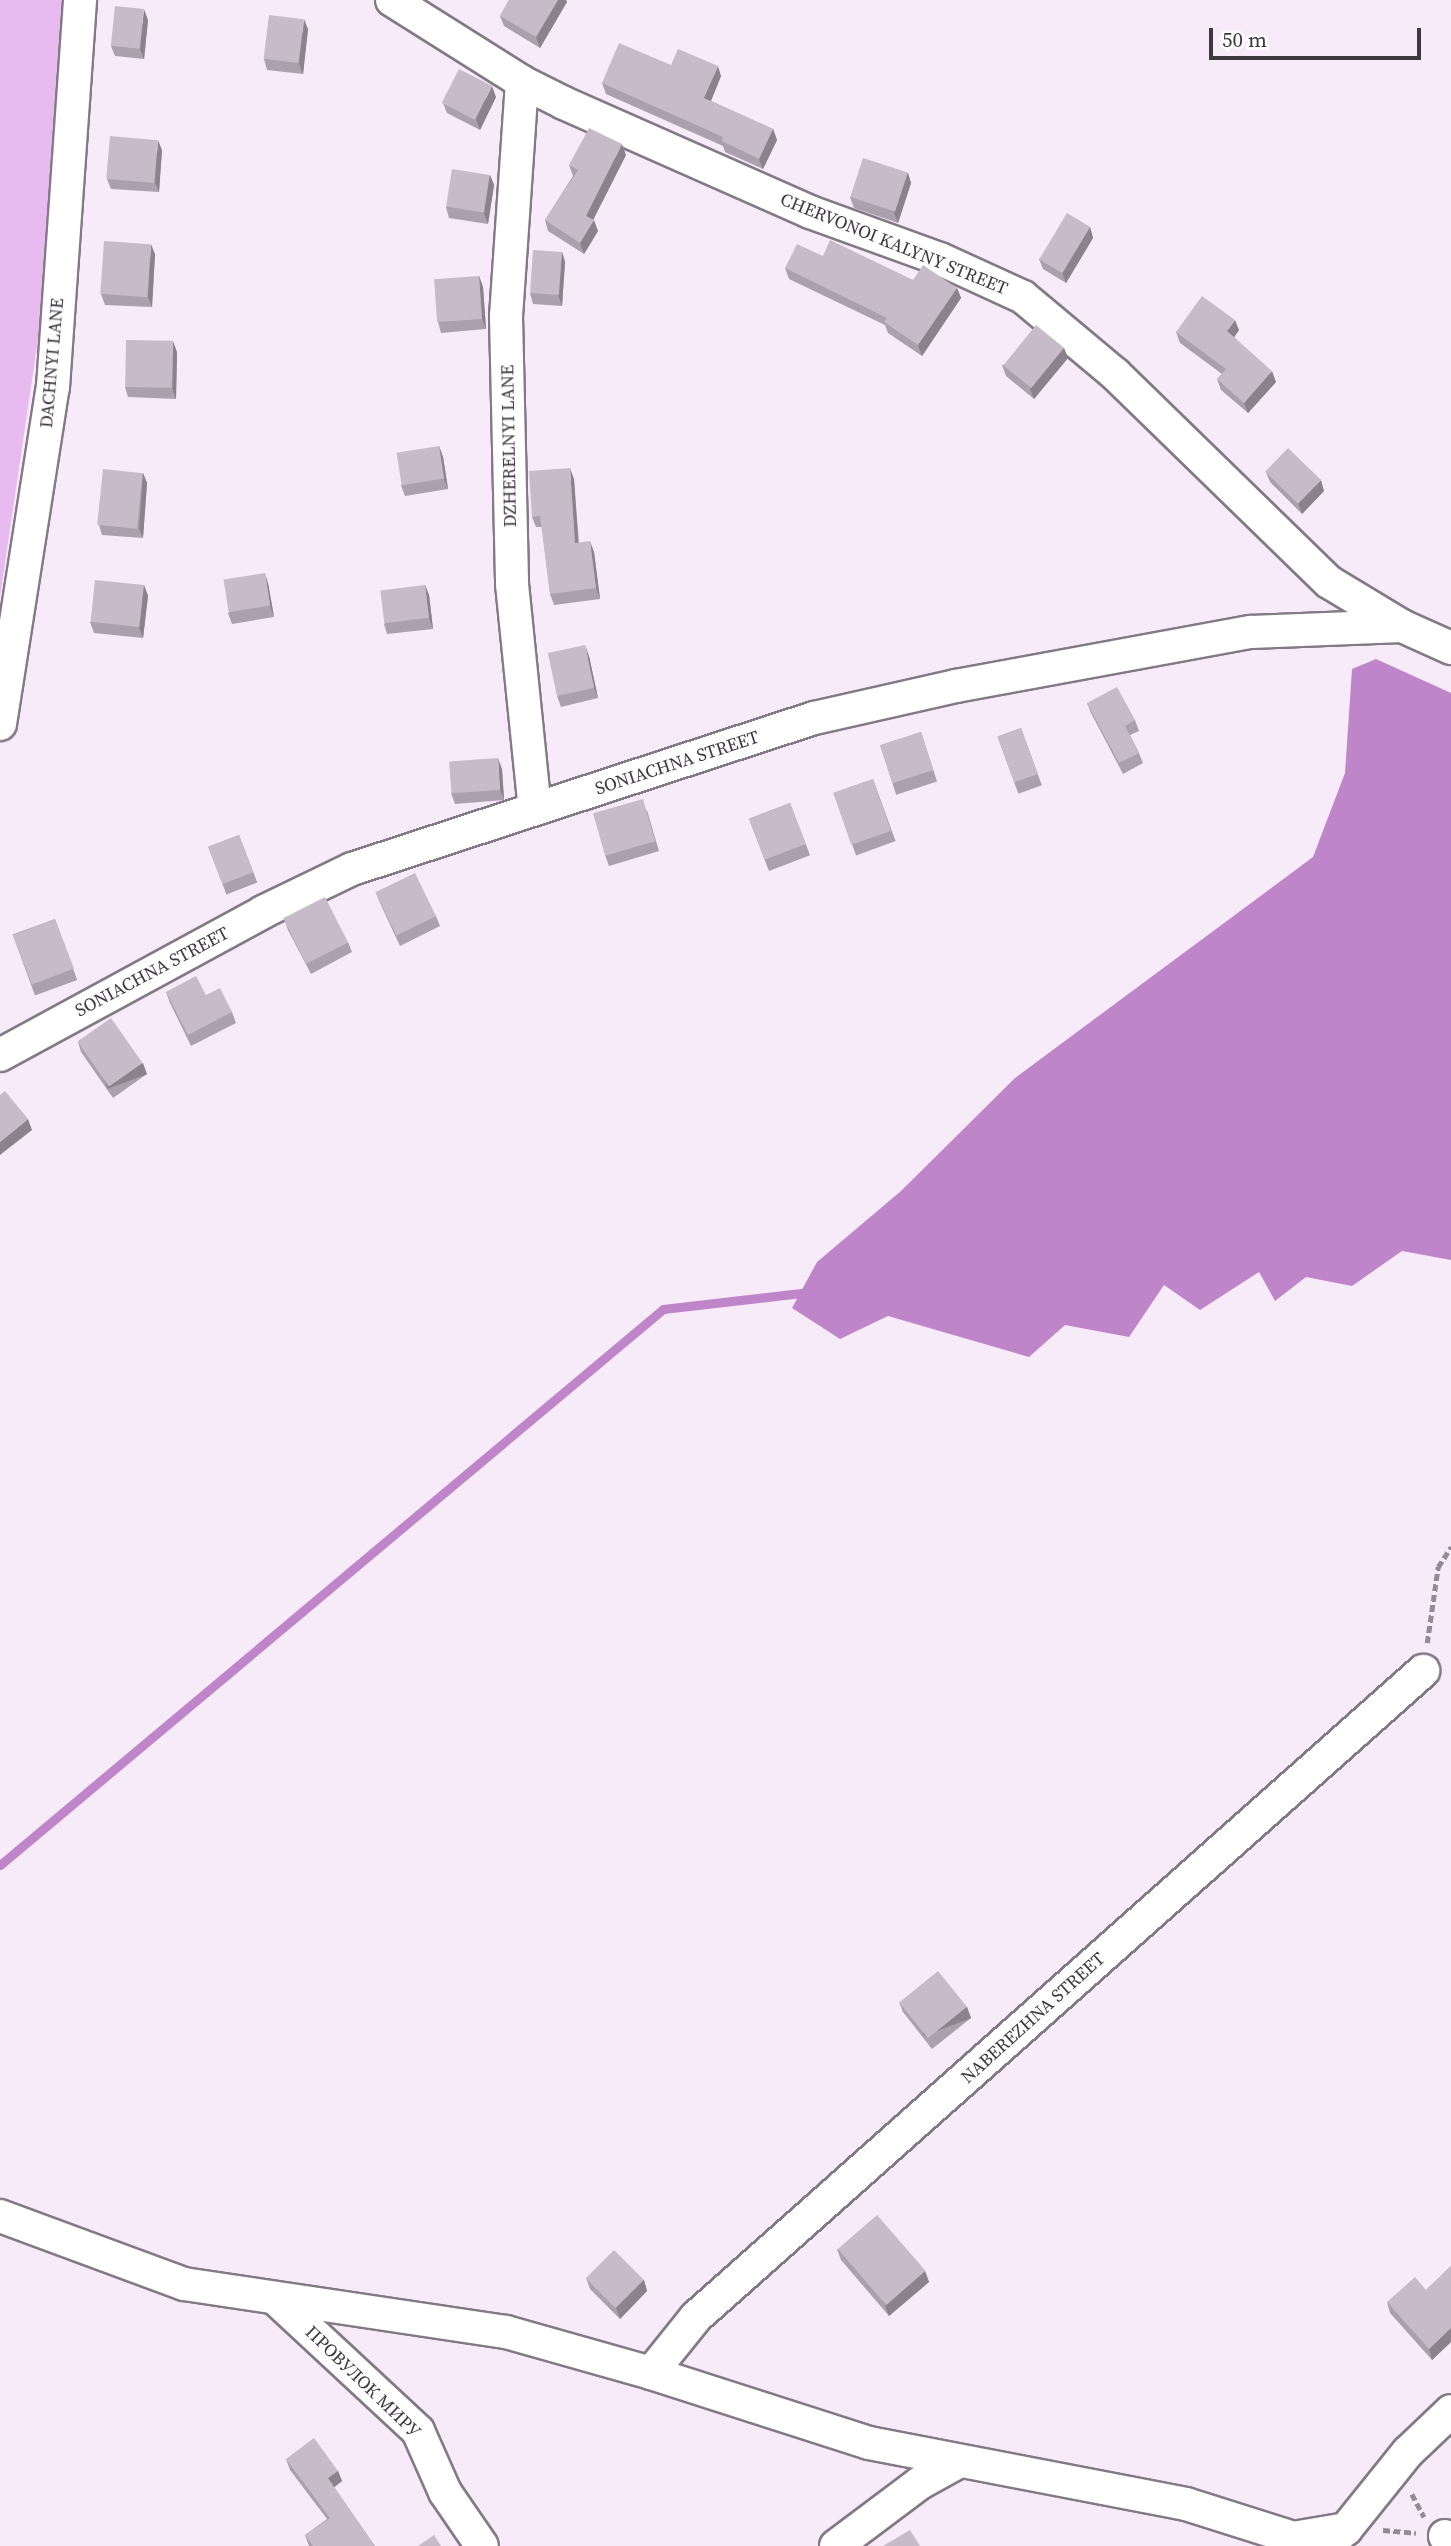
<!DOCTYPE html>
<html>
<head>
<meta charset="utf-8">
<style>
  body { margin:0 }
  #map { position:relative; width:1451px; height:2546px; overflow:hidden; background:#f7ebfa; font-family:"Source Serif 4",serif }
  div>[style] { position:absolute }
  [style*='--x'] { left:calc(var(--x)*1px); top:calc(var(--y)*1px); width:calc(var(--w)*1px); rotate:calc(var(--a)*1deg) }
  .green>* { inset:0; background:#e8bbf0 }
  .water>* { inset:0; background:#be85c9 }
  .stream>* { height:9px; margin:-4.5px; padding:0 4.5px; transform-origin:4.5px; border-radius:4.5px; background:#be85c9 }
  .path>* { height:4.5px; margin-top:-2.25px; transform-origin:0; background:repeating-linear-gradient(90deg,#928a94 0 7px,transparent 0 10.5px) }
  .roads { filter:drop-shadow(2px 0 #847986) drop-shadow(-2px 0 #847986) drop-shadow(0 2px #847986) drop-shadow(0 -2px #847986) }
  .street>* { height:32px; margin:-16px; padding:0 16px; transform-origin:16px; border-radius:16px; background:#fff }
  .wall>* { inset:0; background:#aba0ad; transform-origin:0 0 }
  .shaded-wall>* { inset:0; background:#8b828d; transform-origin:0 0 }
  .building>* { inset:0; background:#c7bac9; transform-origin:0 0 }
  span { translate:-50% -50%; white-space:nowrap; text-align:center; line-height:1.15; -webkit-text-stroke:5px #fefcff; paint-order:stroke }
  .street-label { font-size:18px; color:#3d383e }
  .scale { position:absolute; left:1209px; top:28px; width:212px; height:32px; box-sizing:border-box; border:4px solid #3d383e; border-top:0; padding-left:9px; font-size:21px; line-height:24px; white-space:nowrap; color:#3d383e; -webkit-text-stroke:5px #fefcff; paint-order:stroke }
</style>
</head>
<body>
<div id="map">
  <div class="green">
    <i style="clip-path:polygon(0 0,71px 0,44px 299px,0 597px)"></i>
  </div>
  <div class="water">
    <i style="clip-path:polygon(1376px 659px,1451px 693px,1451px 1260px,1402px 1251px,1352px 1286px,1306px 1277px,1275px 1301px,1259px 1272px,1200px 1310px,1164px 1285px,1129px 1337px,1065px 1325px,1029px 1357px,888px 1316px,840px 1339px,792px 1308px,817px 1262px,901px 1191px,1015px 1078px,1313px 857px,1345px 773px,1352px 669px)"></i>
  </div>
  <div class="stream">
    <i style="--x:0;--y:1865;--w:865;--a:-39.98"></i>
    <i style="--x:663;--y:1309;--w:148;--a:-6.6"></i>
  </div>
  <div class="path">
    <i style="--x:1427;--y:1643;--w:77;--a:-81.8"></i>
    <i style="--x:1438;--y:1567;--w:24;--a:-57"></i>
    <i style="--x:1412;--y:2494;--w:26;--a:62"></i>
    <i style="--x:1383;--y:2530;--w:33;--a:5"></i>
  </div>
  <div class="roads">
    <div class="street">
      <i style="--x:392;--y:0;--w:154;--a:32.2"></i>
      <i style="--x:522;--y:82;--w:47;--a:26.6"></i>
      <i style="--x:564;--y:103;--w:269;--a:23.9"></i>
      <i style="--x:810;--y:212;--w:138;--a:19.9"></i>
      <i style="--x:940;--y:259;--w:91;--a:24.6"></i>
      <i style="--x:1023;--y:297;--w:120;--a:39.9"></i>
      <i style="--x:1115;--y:374;--w:298;--a:44.2"></i>
      <i style="--x:1329;--y:582;--w:85;--a:31.1"></i>
      <i style="--x:1402;--y:626;--w:54;--a:24.2"></i>
      <i style="--x:522;--y:82;--w:235;--a:93.9"></i>
      <i style="--x:506;--y:316;--w:268;--a:88.7"></i>
      <i style="--x:512;--y:584;--w:226;--a:84.2"></i>
      <i style="--x:0;--y:724;--w:341;--a:-81.1"></i>
      <i style="--x:53;--y:387;--w:388;--a:-86"></i>
      <i style="--x:0;--y:1055;--w:299;--a:-28.5"></i>
      <i style="--x:263;--y:912;--w:99;--a:-25.8"></i>
      <i style="--x:352;--y:869;--w:486;--a:-18.1"></i>
      <i style="--x:814;--y:718;--w:146;--a:-12.7"></i>
      <i style="--x:956;--y:686;--w:300;--a:-10.4"></i>
      <i style="--x:1251;--y:632;--w:151;--a:-2.3"></i>
      <i style="--x:0;--y:2216;--w:196;--a:20.3"></i>
      <i style="--x:184;--y:2284;--w:326;--a:8.5"></i>
      <i style="--x:506;--y:2332;--w:151;--a:15.8"></i>
      <i style="--x:651;--y:2373;--w:229;--a:17.8"></i>
      <i style="--x:869;--y:2443;--w:323;--a:10.9"></i>
      <i style="--x:1186;--y:2504;--w:112;--a:17.6"></i>
      <i style="--x:1293;--y:2538;--w:54;--a:-9.6"></i>
      <i style="--x:276;--y:2299;--w:194;--a:42.9"></i>
      <i style="--x:418;--y:2431;--w:67;--a:66.1"></i>
      <i style="--x:445;--y:2492;--w:65;--a:55.6"></i>
      <i style="--x:651;--y:2373;--w:72;--a:-51.2"></i>
      <i style="--x:696;--y:2317;--w:973;--a:-41.62"></i>
      <i style="--x:1445;--y:2536;--w:10;--a:53"></i>
      <i style="--x:1331;--y:2541;--w:19;--a:-39"></i>
      <i style="--x:1346;--y:2529;--w:99;--a:-51.2"></i>
      <i style="--x:1408;--y:2452;--w:59;--a:-43.6"></i>
      <i style="--x:836;--y:2546;--w:105;--a:-36.9"></i>
      <i style="--x:920;--y:2483;--w:43;--a:-28.9"></i>
    </div>
  </div>
  <div class="wall">
    <i style="clip-path:polygon(509px 0,566px 0,567px 2px,540px 48px,504px 26px,500px 16px)"></i>
    <i style="clip-path:polygon(148px 20px,144px 59px,115px 56px,111px 46px)"></i>
    <i style="clip-path:polygon(308px 29px,303px 74px,267px 70px,264px 59px)"></i>
    <i style="clip-path:polygon(671px 65px,721px 76px,711px 101px,773px 129px,777px 140px,763px 169px,725px 152px,723px 146px,606px 94px,602px 83px)"></i>
    <i style="clip-path:polygon(496px 97px,480px 130px,447px 113px,443px 103px)"></i>
    <i style="clip-path:polygon(162px 150px,159px 192px,111px 189px,107px 179px)"></i>
    <i style="clip-path:polygon(626px 155px,593px 220px,598px 231px,584px 254px,548px 231px,545px 220px,573px 176px,569px 165px)"></i>
    <i style="clip-path:polygon(908px 173px,911px 183px,898px 223px,854px 208px,850px 197px)"></i>
    <i style="clip-path:polygon(490px 175px,494px 185px,488px 224px,449px 218px,446px 207px)"></i>
    <i style="clip-path:polygon(1090px 227px,1093px 238px,1066px 283px,1043px 269px,1039px 259px)"></i>
    <i style="clip-path:polygon(562px 252px,565px 262px,562px 306px,533px 304px,530px 293px)"></i>
    <i style="clip-path:polygon(155px 254px,152px 307px,105px 305px,101px 294px)"></i>
    <i style="clip-path:polygon(823px 256px,913px 280px,957px 288px,961px 298px,922px 356px,888px 333px,885px 325px,789px 279px,785px 268px)"></i>
    <i style="clip-path:polygon(479px 276px,483px 287px,486px 329px,441px 333px,438px 322px)"></i>
    <i style="clip-path:polygon(1239px 330px,1234px 337px,1276px 382px,1248px 413px,1221px 390px,1217px 379px,1222px 374px,1180px 343px,1176px 332px)"></i>
    <i style="clip-path:polygon(1064px 348px,1068px 358px,1034px 399px,1006px 376px,1002px 365px)"></i>
    <i style="clip-path:polygon(177px 352px,176px 399px,128px 397px,125px 387px)"></i>
    <i style="clip-path:polygon(439px 446px,443px 457px,448px 489px,405px 496px,401px 485px)"></i>
    <i style="clip-path:polygon(1266px 472px,1324px 491px,1302px 514px,1270px 482px)"></i>
    <i style="clip-path:polygon(143px 473px,147px 483px,143px 538px,102px 535px,99px 525px)"></i>
    <i style="clip-path:polygon(574px 479px,579px 543px,594px 552px,600px 599px,554px 605px,550px 594px,542px 527px,536px 527px,532px 517px)"></i>
    <i style="clip-path:polygon(268px 583px,274px 617px,232px 624px,228px 613px)"></i>
    <i style="clip-path:polygon(144px 585px,148px 596px,143px 638px,94px 633px,90px 622px)"></i>
    <i style="clip-path:polygon(425px 585px,429px 595px,433px 629px,387px 634px,384px 624px)"></i>
    <i style="clip-path:polygon(589px 656px,598px 698px,561px 707px,557px 696px)"></i>
    <i style="clip-path:polygon(1087px 703px,1135px 720px,1139px 731px,1130px 735px,1139px 753px,1143px 763px,1123px 774px,1091px 713px)"></i>
    <i style="left:1021px;top:728px;width:61px;height:25px;rotate:70deg"></i>
    <i style="left:921px;top:732px;width:52px;height:43px;rotate:72deg"></i>
    <i style="clip-path:polygon(502px 769px,504px 800px,455px 804px,451px 793px)"></i>
    <i style="left:873px;top:779px;width:66px;height:42px;rotate:70deg"></i>
    <i style="left:790px;top:803px;width:56px;height:44px;rotate:69deg"></i>
    <i style="clip-path:polygon(647px 810px,659px 851px,609px 866px,605px 855px)"></i>
    <i style="left:239px;top:835px;width:51px;height:33px;rotate:69deg"></i>
    <i style="clip-path:polygon(376px 893px,436px 916px,440px 926px,400px 946px,380px 903px)"></i>
    <i style="left:55px;top:919px;width:65px;height:45px;rotate:70deg"></i>
    <i style="clip-path:polygon(284px 919px,348px 942px,352px 952px,311px 974px,288px 930px)"></i>
    <i style="clip-path:polygon(166px 992px,206px 995px,232px 1012px,236px 1023px,191px 1046px,170px 1003px)"></i>
    <i style="clip-path:polygon(78px 1042px,147px 1074px,113px 1098px,81px 1052px)"></i>
    <i style="clip-path:polygon(899px 2002px,967px 2007px,971px 2018px,932px 2049px,903px 2012px)"></i>
    <i style="clip-path:polygon(837px 2249px,925px 2271px,929px 2282px,889px 2316px,841px 2260px)"></i>
    <i style="clip-path:polygon(1451px 2266px,1451px 2342px,1432px 2360px,1390px 2313px,1387px 2302px,1426px 2290px)"></i>
    <i style="clip-path:polygon(586px 2278px,644px 2280px,647px 2291px,620px 2319px,590px 2289px)"></i>
    <i style="clip-path:polygon(286px 2459px,338px 2471px,342px 2481px,334px 2487px,375px 2546px,309px 2546px,305px 2535px,327px 2519px,290px 2470px)"></i>
  </div>
  <div class="shaded-wall">
    <i style="clip-path:polygon(558px 0,566px 0,567px 2px,540px 48px,536px 37px)"></i>
    <i style="clip-path:polygon(144px 9px,148px 20px,144px 59px,140px 49px)"></i>
    <i style="clip-path:polygon(304px 19px,308px 29px,303px 74px,299px 64px)"></i>
    <i style="clip-path:polygon(718px 66px,721px 76px,708px 108px,704px 98px)"></i>
    <i style="clip-path:polygon(492px 86px,496px 97px,480px 130px,476px 119px)"></i>
    <i style="clip-path:polygon(773px 129px,777px 140px,763px 169px,759px 159px)"></i>
    <i style="clip-path:polygon(158px 140px,162px 150px,159px 192px,155px 182px)"></i>
    <i style="clip-path:polygon(622px 144px,626px 155px,590px 226px,586px 216px)"></i>
    <i style="clip-path:polygon(908px 173px,911px 183px,898px 223px,894px 213px)"></i>
    <i style="clip-path:polygon(490px 175px,494px 185px,488px 224px,484px 214px)"></i>
    <i style="clip-path:polygon(594px 220px,598px 231px,584px 254px,580px 243px)"></i>
    <i style="clip-path:polygon(1090px 227px,1093px 238px,1066px 283px,1062px 272px)"></i>
    <i style="clip-path:polygon(151px 244px,155px 254px,152px 307px,148px 297px)"></i>
    <i style="clip-path:polygon(562px 252px,565px 262px,562px 306px,558px 295px)"></i>
    <i style="clip-path:polygon(479px 276px,483px 287px,486px 329px,482px 319px)"></i>
    <i style="clip-path:polygon(957px 288px,961px 298px,922px 356px,918px 345px)"></i>
    <i style="clip-path:polygon(1235px 320px,1239px 330px,1231px 342px,1227px 331px)"></i>
    <i style="clip-path:polygon(173px 341px,177px 352px,176px 399px,172px 388px)"></i>
    <i style="clip-path:polygon(1064px 348px,1068px 358px,1034px 399px,1030px 389px)"></i>
    <i style="clip-path:polygon(1272px 371px,1276px 382px,1248px 413px,1244px 403px)"></i>
    <i style="clip-path:polygon(439px 446px,443px 457px,448px 489px,444px 479px)"></i>
    <i style="clip-path:polygon(570px 468px,574px 479px,579px 554px,575px 543px)"></i>
    <i style="clip-path:polygon(143px 473px,147px 483px,143px 538px,139px 528px)"></i>
    <i style="clip-path:polygon(1321px 480px,1324px 491px,1302px 514px,1298px 503px)"></i>
    <i style="clip-path:polygon(590px 541px,594px 552px,600px 599px,596px 588px)"></i>
    <i style="clip-path:polygon(265px 573px,268px 583px,274px 617px,270px 606px)"></i>
    <i style="clip-path:polygon(144px 585px,148px 596px,143px 638px,139px 628px)"></i>
    <i style="clip-path:polygon(425px 585px,429px 595px,433px 629px,429px 618px)"></i>
    <i style="clip-path:polygon(585px 645px,589px 656px,598px 698px,594px 688px)"></i>
    <i style="clip-path:polygon(498px 758px,502px 769px,504px 800px,500px 790px)"></i>
    <i style="left:143px;top:1063px;width:12px;height:42px;rotate:70deg"></i>
    <i style="clip-path:polygon(28px 1119px,32px 1130px,0 1155px,0 1142px)"></i>
    <i style="left:967px;top:2007px;width:12px;height:50px;rotate:70deg"></i>
    <i style="clip-path:polygon(925px 2271px,929px 2282px,889px 2316px,885px 2306px)"></i>
    <i style="clip-path:polygon(644px 2280px,647px 2291px,620px 2319px,616px 2308px)"></i>
    <i style="clip-path:polygon(1451px 2328px,1451px 2342px,1432px 2360px,1429px 2349px)"></i>
    <i style="clip-path:polygon(338px 2471px,342px 2481px,332px 2489px,328px 2478px)"></i>
  </div>
  <div class="building">
    <i style="clip-path:polygon(509px 0,558px 0,536px 37px,500px 16px)"></i>
    <i style="left:115px;top:6px;width:29px;height:40px;rotate:6deg"></i>
    <i style="left:269px;top:15px;width:35px;height:44px;rotate:7deg"></i>
    <i style="clip-path:polygon(619px 43px,671px 65px,678px 49px,718px 66px,704px 98px,773px 129px,759px 159px,722px 141px,723px 137px,602px 83px)"></i>
    <i style="left:459px;top:69px;width:37px;height:38px;rotate:27deg"></i>
    <i style="clip-path:polygon(589px 128px,622px 144px,586px 216px,594px 220px,580px 243px,545px 220px,578px 170px,569px 165px)"></i>
    <i style="left:110px;top:136px;width:48px;height:43px;rotate:5deg"></i>
    <i style="left:863px;top:158px;width:47px;height:41px;rotate:18deg"></i>
    <i style="left:452px;top:169px;width:38px;height:38px;rotate:9deg"></i>
    <i style="left:1067px;top:213px;width:27px;height:54px;rotate:31deg"></i>
    <i style="clip-path:polygon(830px 240px,913px 280px,923px 265px,957px 288px,918px 345px,884px 322px,887px 318px,785px 268px,797px 244px,823px 256px)"></i>
    <i style="left:104px;top:241px;width:47px;height:53px;rotate:4deg"></i>
    <i style="left:533px;top:250px;width:29px;height:43px;rotate:4deg"></i>
    <i style="left:479px;top:276px;width:43px;height:45px;rotate:86deg"></i>
    <i style="clip-path:polygon(1202px 296px,1235px 320px,1227px 331px,1272px 371px,1244px 403px,1217px 379px,1226px 369px,1176px 332px)"></i>
    <i style="left:1036px;top:325px;width:36px;height:52px;rotate:39deg"></i>
    <i style="left:126px;top:340px;width:47px;height:47px;rotate:1deg"></i>
    <i style="left:439px;top:446px;width:33px;height:43px;rotate:81deg"></i>
    <i style="left:1288px;top:448px;width:46px;height:33px;rotate:44deg"></i>
    <i style="clip-path:polygon(570px 468px,575px 543px,590px 541px,596px 588px,550px 594px,540px 516px,532px 517px,529px 471px)"></i>
    <i style="left:103px;top:469px;width:40px;height:56px;rotate:6deg"></i>
    <i style="left:265px;top:573px;width:33px;height:42px;rotate:81deg"></i>
    <i style="left:95px;top:580px;width:49px;height:42px;rotate:6deg"></i>
    <i style="left:425px;top:585px;width:33px;height:45px;rotate:83deg"></i>
    <i style="left:585px;top:645px;width:44px;height:38px;rotate:78deg"></i>
    <i style="clip-path:polygon(1117px 687px,1135px 720px,1125px 726px,1139px 753px,1119px 763px,1087px 703px)"></i>
    <i style="left:1021px;top:728px;width:49px;height:25px;rotate:70deg"></i>
    <i style="left:921px;top:732px;width:40px;height:43px;rotate:72deg"></i>
    <i style="left:498px;top:758px;width:32px;height:49px;rotate:86deg"></i>
    <i style="left:873px;top:779px;width:55px;height:42px;rotate:71deg"></i>
    <i style="left:643px;top:799px;width:44px;height:52px;rotate:74deg"></i>
    <i style="left:790px;top:803px;width:44px;height:44px;rotate:69deg"></i>
    <i style="left:239px;top:835px;width:40px;height:33px;rotate:69deg"></i>
    <i style="left:415px;top:873px;width:48px;height:44px;rotate:64deg"></i>
    <i style="left:325px;top:897px;width:51px;height:47px;rotate:63deg"></i>
    <i style="left:55px;top:919px;width:53px;height:45px;rotate:69deg"></i>
    <i style="clip-path:polygon(196px 976px,206px 995px,220px 988px,232px 1012px,188px 1035px,166px 992px)"></i>
    <i style="left:111px;top:1018px;width:55px;height:41px;rotate:55deg"></i>
    <i style="clip-path:polygon(5px 1091px,28px 1119px,0 1142px,0 1095px)"></i>
    <i style="left:938px;top:1971px;width:46px;height:50px;rotate:51deg"></i>
    <i style="left:877px;top:2215px;width:74px;height:52px;rotate:49deg"></i>
    <i style="left:614px;top:2250px;width:42px;height:40px;rotate:45deg"></i>
    <i style="clip-path:polygon(1451px 2266px,1451px 2328px,1429px 2349px,1387px 2302px,1415px 2277px,1426px 2290px)"></i>
    <i style="clip-path:polygon(314px 2438px,338px 2471px,328px 2478px,374px 2545px,373px 2546px,313px 2546px,305px 2535px,330px 2518px,286px 2459px)"></i>
    <i style="clip-path:polygon(910px 2530px,920px 2546px,883px 2546px)"></i>
    <i style="clip-path:polygon(434px 2535px,441px 2546px,418px 2546px)"></i>
  </div>
  <div class="street-label">
    <span style="left:894px;top:244px;rotate:22deg">CHERVONOI KALYNY STREET</span>
    <span style="left:52px;top:363px;rotate:-85deg">DACHNYI LANE</span>
    <span style="left:509px;top:446px;rotate:-91deg">DZHERELNYI LANE</span>
    <span style="left:677px;top:763px;rotate:-18deg">SONIACHNA STREET</span>
    <span style="left:152px;top:972px;rotate:-28deg">SONIACHNA STREET</span>
    <span style="left:1033px;top:2018px;rotate:-42deg">NABEREZHNA STREET</span>
    <span style="left:363px;top:2382px;rotate:44deg">ПРОВУЛОК МИРУ</span>
  </div>
  <div class="scale">50 m</div>
</div>
</body>
</html>
